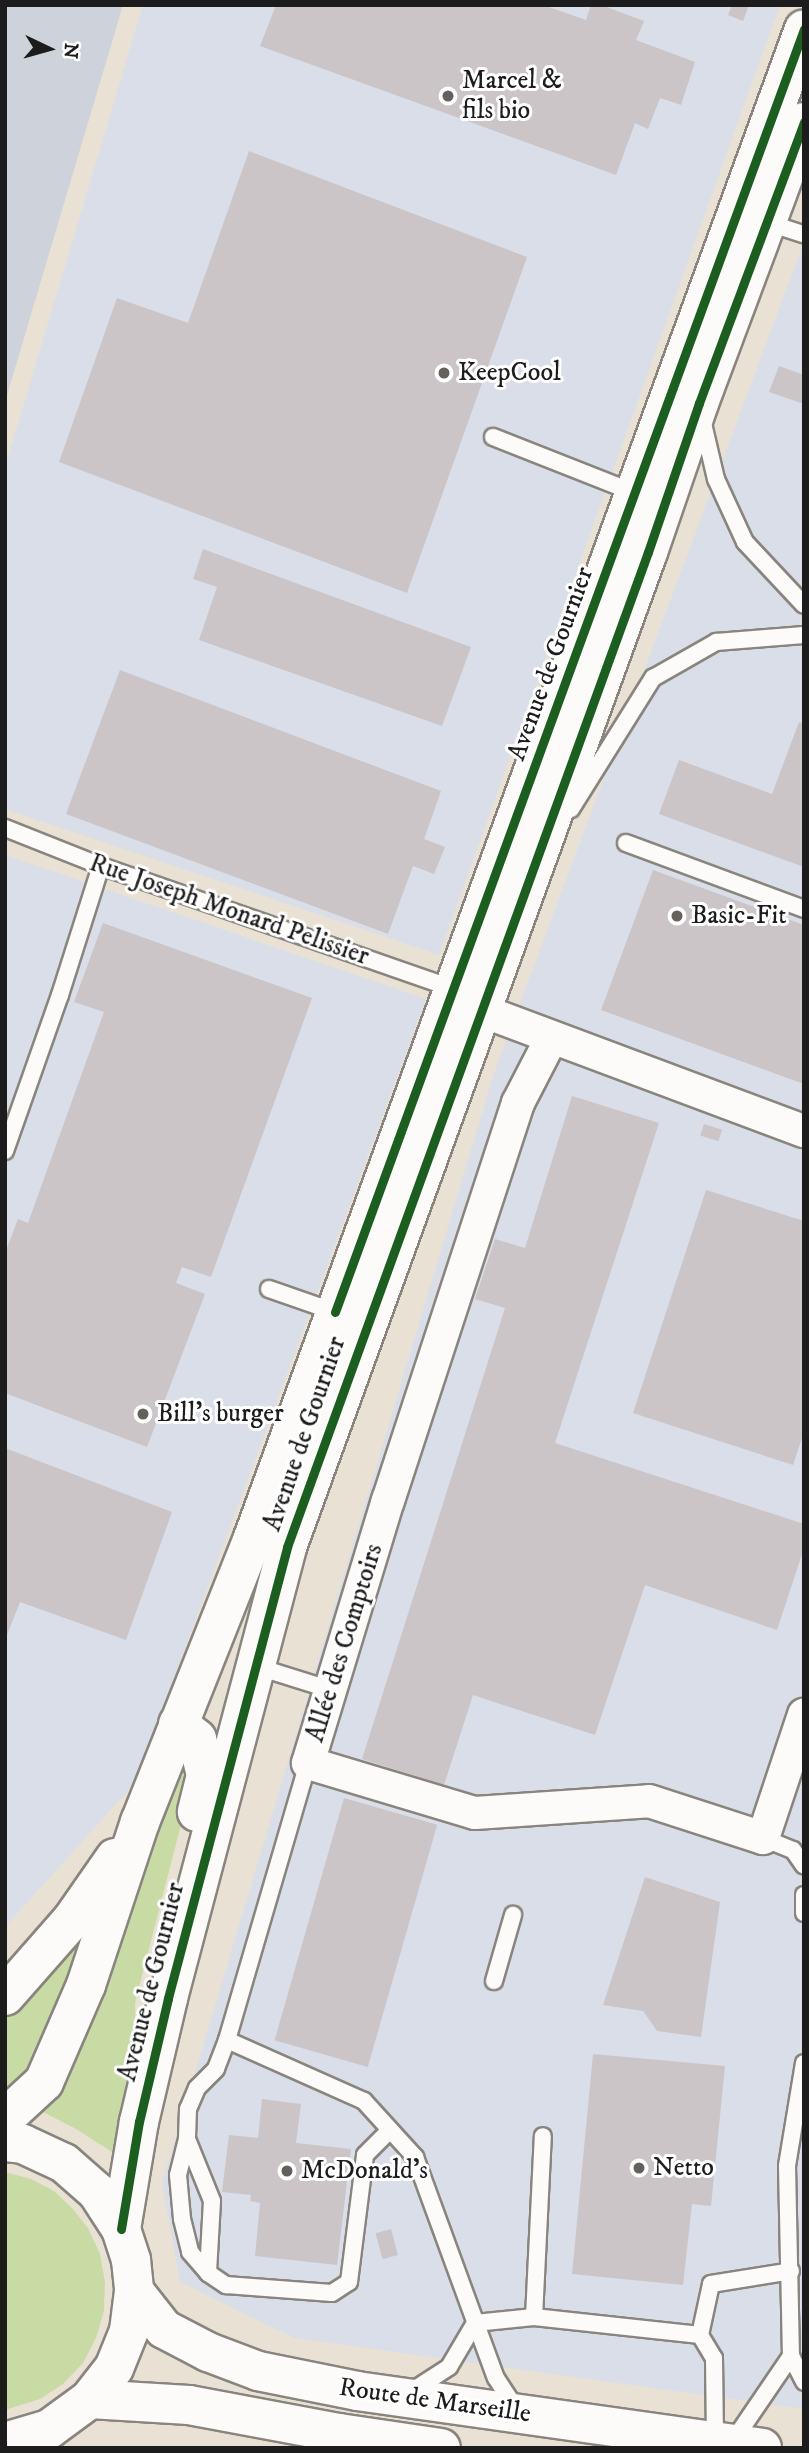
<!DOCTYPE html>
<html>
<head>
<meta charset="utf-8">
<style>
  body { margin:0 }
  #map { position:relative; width:809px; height:2453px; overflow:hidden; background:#e9e2d4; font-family:"IM FELL DW Pica",serif }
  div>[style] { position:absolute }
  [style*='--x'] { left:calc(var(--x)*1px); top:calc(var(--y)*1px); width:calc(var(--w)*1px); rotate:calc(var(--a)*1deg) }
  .built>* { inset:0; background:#d9dee8 }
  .industrial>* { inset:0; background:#ced2da }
  .green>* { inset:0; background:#c9dba5 }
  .building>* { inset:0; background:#cbc5c7; transform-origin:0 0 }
  .roads { filter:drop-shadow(2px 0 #89857e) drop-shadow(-2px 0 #89857e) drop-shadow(0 2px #89857e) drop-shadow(0 -2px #89857e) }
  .service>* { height:16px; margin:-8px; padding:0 8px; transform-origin:8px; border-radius:8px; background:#fcfbf9 }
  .minor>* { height:32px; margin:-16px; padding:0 16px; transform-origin:16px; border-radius:16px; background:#fcfbf9 }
  .secondary>* { height:38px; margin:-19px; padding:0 19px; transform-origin:19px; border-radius:19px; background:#fcfbf9 }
  .primary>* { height:38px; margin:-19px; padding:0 19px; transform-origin:19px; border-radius:19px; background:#fcfbf9 }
  .cycleway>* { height:9px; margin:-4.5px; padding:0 4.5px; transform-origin:4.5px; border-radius:4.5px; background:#1b5e20 }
  .dots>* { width:19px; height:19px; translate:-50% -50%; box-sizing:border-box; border:4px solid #fff; border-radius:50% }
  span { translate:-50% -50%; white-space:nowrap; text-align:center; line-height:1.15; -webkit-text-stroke:6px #fff; paint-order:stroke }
  .poi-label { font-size:26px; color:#1c1c1c }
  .left { translate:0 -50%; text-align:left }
  .street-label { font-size:26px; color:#1c1c1c }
  .frame { position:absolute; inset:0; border:7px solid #1c1c1c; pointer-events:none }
  .north { position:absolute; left:14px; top:14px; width:70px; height:70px; -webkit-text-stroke:5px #fff; paint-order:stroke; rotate:95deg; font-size:19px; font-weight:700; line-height:28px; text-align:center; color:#1c1c1c }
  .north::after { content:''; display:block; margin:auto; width:24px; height:32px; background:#1c1c1c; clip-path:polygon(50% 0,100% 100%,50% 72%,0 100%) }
</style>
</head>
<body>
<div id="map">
  <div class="built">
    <i style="clip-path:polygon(143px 5px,780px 5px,439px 955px,5px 809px,5px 467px)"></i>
    <i style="clip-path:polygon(804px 242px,804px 2409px,294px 2338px,180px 2282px,162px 2183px,494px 1073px)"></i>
    <i style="clip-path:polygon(5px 855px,426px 999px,135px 1783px,5px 1927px)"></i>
  </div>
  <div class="industrial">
    <i style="clip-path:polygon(5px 5px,123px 5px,5px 402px)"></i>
  </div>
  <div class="green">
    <i style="clip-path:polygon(180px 1773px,192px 1782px,135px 2003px,136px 2065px,115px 2154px,76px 2129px,41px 2111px,63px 2085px,75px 2064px)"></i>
    <i style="clip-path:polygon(98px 1920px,46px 2056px,5px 2102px,5px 2020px,44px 1983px)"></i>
    <i style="clip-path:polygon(5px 2172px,31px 2179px,54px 2191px,72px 2208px,88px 2228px,100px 2254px,105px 2282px,104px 2311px,96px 2338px,83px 2363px,63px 2384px,40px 2399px,5px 2410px)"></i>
  </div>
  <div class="building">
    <i style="clip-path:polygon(276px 5px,543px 5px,586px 20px,591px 5px,601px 5px,644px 21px,636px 40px,695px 62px,681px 105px,660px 98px,648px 129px,635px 123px,616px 175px,260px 46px)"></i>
    <i style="clip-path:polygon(732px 5px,749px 5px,743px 21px,728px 15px)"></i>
    <i style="clip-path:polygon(249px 151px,527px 257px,407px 593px,59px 462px,117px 298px,188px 323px)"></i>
    <i style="clip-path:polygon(779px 366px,804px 375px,804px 404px,769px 392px)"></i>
    <i style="clip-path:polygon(203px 549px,471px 647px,442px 726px,199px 640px,217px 587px,193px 579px)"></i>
    <i style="clip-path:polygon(120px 670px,441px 791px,424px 839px,445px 847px,434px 874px,413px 866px,388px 934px,66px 814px)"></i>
    <i style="clip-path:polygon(799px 722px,804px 724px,804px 867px,659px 814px,679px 760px,772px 794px)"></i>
    <i style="clip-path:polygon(653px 870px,804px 925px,804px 1084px,601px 1010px)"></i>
    <i style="clip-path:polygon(103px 923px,312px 998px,211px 1277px,182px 1267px,176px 1283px,205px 1294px,147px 1447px,5px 1393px,5px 1253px,18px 1219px,28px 1223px,104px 1012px,74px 1002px)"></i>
    <i style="clip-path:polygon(572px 1096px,659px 1123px,555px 1443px,804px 1524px,804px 1548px,777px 1630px,645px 1585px,595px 1735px,473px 1695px,444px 1785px,362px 1759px,505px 1308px,475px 1299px,495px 1239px,525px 1248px)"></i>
    <i style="left:704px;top:1124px;width:19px;height:12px;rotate:18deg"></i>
    <i style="clip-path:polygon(706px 1190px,804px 1221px,804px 1432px,793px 1465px,633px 1413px)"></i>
    <i style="clip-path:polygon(5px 1448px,172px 1512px,126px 1640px,20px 1602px,5px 1640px)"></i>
    <i style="left:344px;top:1798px;width:97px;height:252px;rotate:16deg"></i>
    <i style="clip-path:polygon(645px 1877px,720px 1902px,701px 2037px,657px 2031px,643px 2011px,603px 2005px)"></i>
    <i style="clip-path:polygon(593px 2054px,725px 2066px,711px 2206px,692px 2204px,683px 2285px,572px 2274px)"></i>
    <i style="clip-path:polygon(262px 2099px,301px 2104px,296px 2143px,351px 2149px,337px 2265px,255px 2256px,260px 2203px,250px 2201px,251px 2195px,222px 2192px,229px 2135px,258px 2138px)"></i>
    <i style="left:391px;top:2229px;width:27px;height:16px;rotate:75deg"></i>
  </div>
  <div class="roads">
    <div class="service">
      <i style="--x:766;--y:222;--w:40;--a:18"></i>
      <i style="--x:702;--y:419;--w:62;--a:76.9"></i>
      <i style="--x:716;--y:479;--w:69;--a:65.3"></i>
      <i style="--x:745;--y:542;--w:86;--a:46.9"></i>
      <i style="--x:493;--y:437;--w:153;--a:21.5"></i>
      <i style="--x:571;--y:809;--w:155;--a:-58"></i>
      <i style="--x:653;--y:678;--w:73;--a:-29.7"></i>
      <i style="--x:716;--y:642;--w:88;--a:-4.5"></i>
      <i style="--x:5;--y:828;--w:103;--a:21.6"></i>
      <i style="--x:101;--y:866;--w:374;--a:19.2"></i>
      <i style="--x:626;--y:843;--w:190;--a:20.3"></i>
      <i style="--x:5;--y:1151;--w:165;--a:-70.6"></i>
      <i style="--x:60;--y:995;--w:135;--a:-72.4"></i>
      <i style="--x:269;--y:1289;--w:73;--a:19.2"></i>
      <i style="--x:255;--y:1666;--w:77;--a:17.3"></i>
      <i style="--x:308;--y:1763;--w:289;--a:106.3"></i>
      <i style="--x:227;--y:2040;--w:150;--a:24"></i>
      <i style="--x:364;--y:2101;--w:76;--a:47.7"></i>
      <i style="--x:415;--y:2157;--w:235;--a:69.9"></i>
      <i style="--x:496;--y:2378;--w:38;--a:57"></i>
      <i style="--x:763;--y:1838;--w:32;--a:22"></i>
      <i style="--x:793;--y:1850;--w:19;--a:55"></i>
      <i style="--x:804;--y:1895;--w:18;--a:90"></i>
      <i style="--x:494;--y:1981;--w:69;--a:-73.9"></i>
      <i style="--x:227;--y:2040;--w:31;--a:111"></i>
      <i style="--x:216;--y:2069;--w:27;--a:135"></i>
      <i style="--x:197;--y:2088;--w:23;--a:113"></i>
      <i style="--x:188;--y:2109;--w:30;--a:92"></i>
      <i style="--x:187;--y:2139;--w:67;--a:68"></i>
      <i style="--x:212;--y:2201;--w:72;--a:93.2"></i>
      <i style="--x:208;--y:2273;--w:22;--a:34"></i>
      <i style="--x:226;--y:2285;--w:106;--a:4.3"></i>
      <i style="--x:332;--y:2293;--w:20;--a:-33"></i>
      <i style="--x:349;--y:2282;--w:128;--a:-82.8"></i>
      <i style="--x:365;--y:2155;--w:35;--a:-45"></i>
      <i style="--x:804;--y:2063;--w:104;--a:99.4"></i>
      <i style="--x:787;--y:2166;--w:190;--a:88.8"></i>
      <i style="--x:791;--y:2356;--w:29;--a:63"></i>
      <i style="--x:187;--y:2139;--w:37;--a:104"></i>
      <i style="--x:178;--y:2175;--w:44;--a:84.8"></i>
      <i style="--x:182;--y:2219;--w:34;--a:76"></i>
      <i style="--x:190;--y:2252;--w:28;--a:49"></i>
      <i style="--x:534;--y:2317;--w:181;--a:-87.2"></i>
      <i style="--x:475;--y:2323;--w:59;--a:-5.8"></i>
      <i style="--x:534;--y:2317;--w:167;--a:6.2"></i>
      <i style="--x:700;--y:2335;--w:27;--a:59"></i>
      <i style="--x:714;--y:2358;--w:83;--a:89.3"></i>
      <i style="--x:700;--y:2335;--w:52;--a:-77.8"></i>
      <i style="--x:711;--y:2284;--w:81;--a:-9.2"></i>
      <i style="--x:409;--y:2393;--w:48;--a:-33"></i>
      <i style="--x:449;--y:2367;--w:51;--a:-59.4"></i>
      <i style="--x:731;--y:2444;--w:107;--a:-55.7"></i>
    </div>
    <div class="minor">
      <i style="--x:480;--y:1010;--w:346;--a:20.5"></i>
      <i style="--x:551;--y:1039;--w:72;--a:117.3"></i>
      <i style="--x:518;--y:1103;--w:418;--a:108.1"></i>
      <i style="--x:388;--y:1500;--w:275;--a:106.9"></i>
      <i style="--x:308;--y:1763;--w:174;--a:16.7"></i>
      <i style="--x:475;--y:1813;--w:174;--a:-3.9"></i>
      <i style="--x:649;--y:1801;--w:120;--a:18"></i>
      <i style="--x:763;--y:1838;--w:130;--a:-71.6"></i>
    </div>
    <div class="secondary">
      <i style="--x:134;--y:2291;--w:48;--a:51.7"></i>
      <i style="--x:164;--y:2329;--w:50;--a:27.6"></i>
      <i style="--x:208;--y:2352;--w:53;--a:20.8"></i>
      <i style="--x:258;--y:2371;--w:101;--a:11.4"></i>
      <i style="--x:357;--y:2391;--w:409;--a:8"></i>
      <i style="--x:90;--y:2399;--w:99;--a:3.5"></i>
      <i style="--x:189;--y:2405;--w:153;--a:10.6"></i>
      <i style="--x:339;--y:2433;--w:103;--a:8.4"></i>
    </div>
    <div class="primary">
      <i style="--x:178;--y:1724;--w:24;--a:38"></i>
      <i style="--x:197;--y:1739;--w:37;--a:76"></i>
      <i style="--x:206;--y:1775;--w:38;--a:104"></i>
      <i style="--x:5;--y:1996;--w:100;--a:-48.7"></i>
      <i style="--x:71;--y:1921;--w:77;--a:-55.1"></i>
      <i style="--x:5;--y:2118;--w:53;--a:-42.7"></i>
      <i style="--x:44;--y:2082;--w:106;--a:-66.6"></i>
      <i style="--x:86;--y:1985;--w:172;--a:-71.7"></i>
      <i style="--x:140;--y:1822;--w:306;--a:-68.3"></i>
      <i style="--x:253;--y:1538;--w:1606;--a:-69.94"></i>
      <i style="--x:5;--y:2142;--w:18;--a:6"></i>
      <i style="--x:23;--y:2144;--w:45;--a:24.9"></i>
      <i style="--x:64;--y:2163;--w:44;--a:41.3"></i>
      <i style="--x:97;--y:2192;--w:44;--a:57"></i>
      <i style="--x:121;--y:2229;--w:33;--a:72"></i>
      <i style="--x:131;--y:2260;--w:31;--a:84"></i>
      <i style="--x:134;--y:2291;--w:40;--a:97.1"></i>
      <i style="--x:129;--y:2331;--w:40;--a:112"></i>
      <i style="--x:114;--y:2368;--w:39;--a:128"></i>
      <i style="--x:90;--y:2399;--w:51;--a:143.8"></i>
      <i style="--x:49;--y:2429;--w:46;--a:163.5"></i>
      <i style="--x:121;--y:2229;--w:109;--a:-80.5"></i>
      <i style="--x:139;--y:2122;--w:127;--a:-76.8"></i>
      <i style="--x:168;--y:1998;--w:466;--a:-75.2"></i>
      <i style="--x:287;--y:1547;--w:1058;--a:-70.06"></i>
      <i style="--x:648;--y:552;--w:157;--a:-71.1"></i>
      <i style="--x:699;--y:403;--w:300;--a:-69.5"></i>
    </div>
  </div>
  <div class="cycleway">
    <i style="--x:335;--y:1312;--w:1366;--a:-69.92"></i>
    <i style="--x:121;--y:2229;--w:109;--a:-80.5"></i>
    <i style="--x:139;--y:2122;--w:127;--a:-76.8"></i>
    <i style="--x:168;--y:1998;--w:466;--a:-75.2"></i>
    <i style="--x:287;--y:1547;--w:1058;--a:-70.06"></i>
    <i style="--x:648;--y:552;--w:157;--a:-71.1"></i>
    <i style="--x:699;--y:403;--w:300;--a:-69.5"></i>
  </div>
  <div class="dots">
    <i style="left:448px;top:96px;background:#64615c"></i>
    <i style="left:444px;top:373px;background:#64615c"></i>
    <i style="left:677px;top:916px;background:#64615c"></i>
    <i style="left:143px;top:1414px;background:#64615c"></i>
    <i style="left:639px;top:2168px;background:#64615c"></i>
    <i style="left:287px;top:2171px;background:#64615c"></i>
  </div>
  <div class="poi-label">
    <span class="left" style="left:462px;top:96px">Marcel &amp;<br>fils bio</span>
    <span class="left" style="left:458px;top:373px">KeepCool</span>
    <span class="left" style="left:691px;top:916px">Basic-Fit</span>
    <span class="left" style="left:157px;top:1414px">Bill's burger</span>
    <span class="left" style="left:653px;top:2168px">Netto</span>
    <span class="left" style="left:301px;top:2171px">McDonald's</span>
  </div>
  <div class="street-label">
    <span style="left:551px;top:664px;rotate:-70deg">Avenue de Gournier</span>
    <span style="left:229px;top:910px;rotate:19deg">Rue Joseph Monard Pelissier</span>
    <span style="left:305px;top:1434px;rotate:-71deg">Avenue de Gournier</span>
    <span style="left:345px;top:1643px;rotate:-73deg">Allée des Comptoirs</span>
    <span style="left:152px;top:1982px;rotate:-76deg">Avenue de Gournier</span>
    <span style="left:435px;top:2401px;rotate:8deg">Route de Marseille</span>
  </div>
  <div class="frame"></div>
  <div class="north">N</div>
</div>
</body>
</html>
